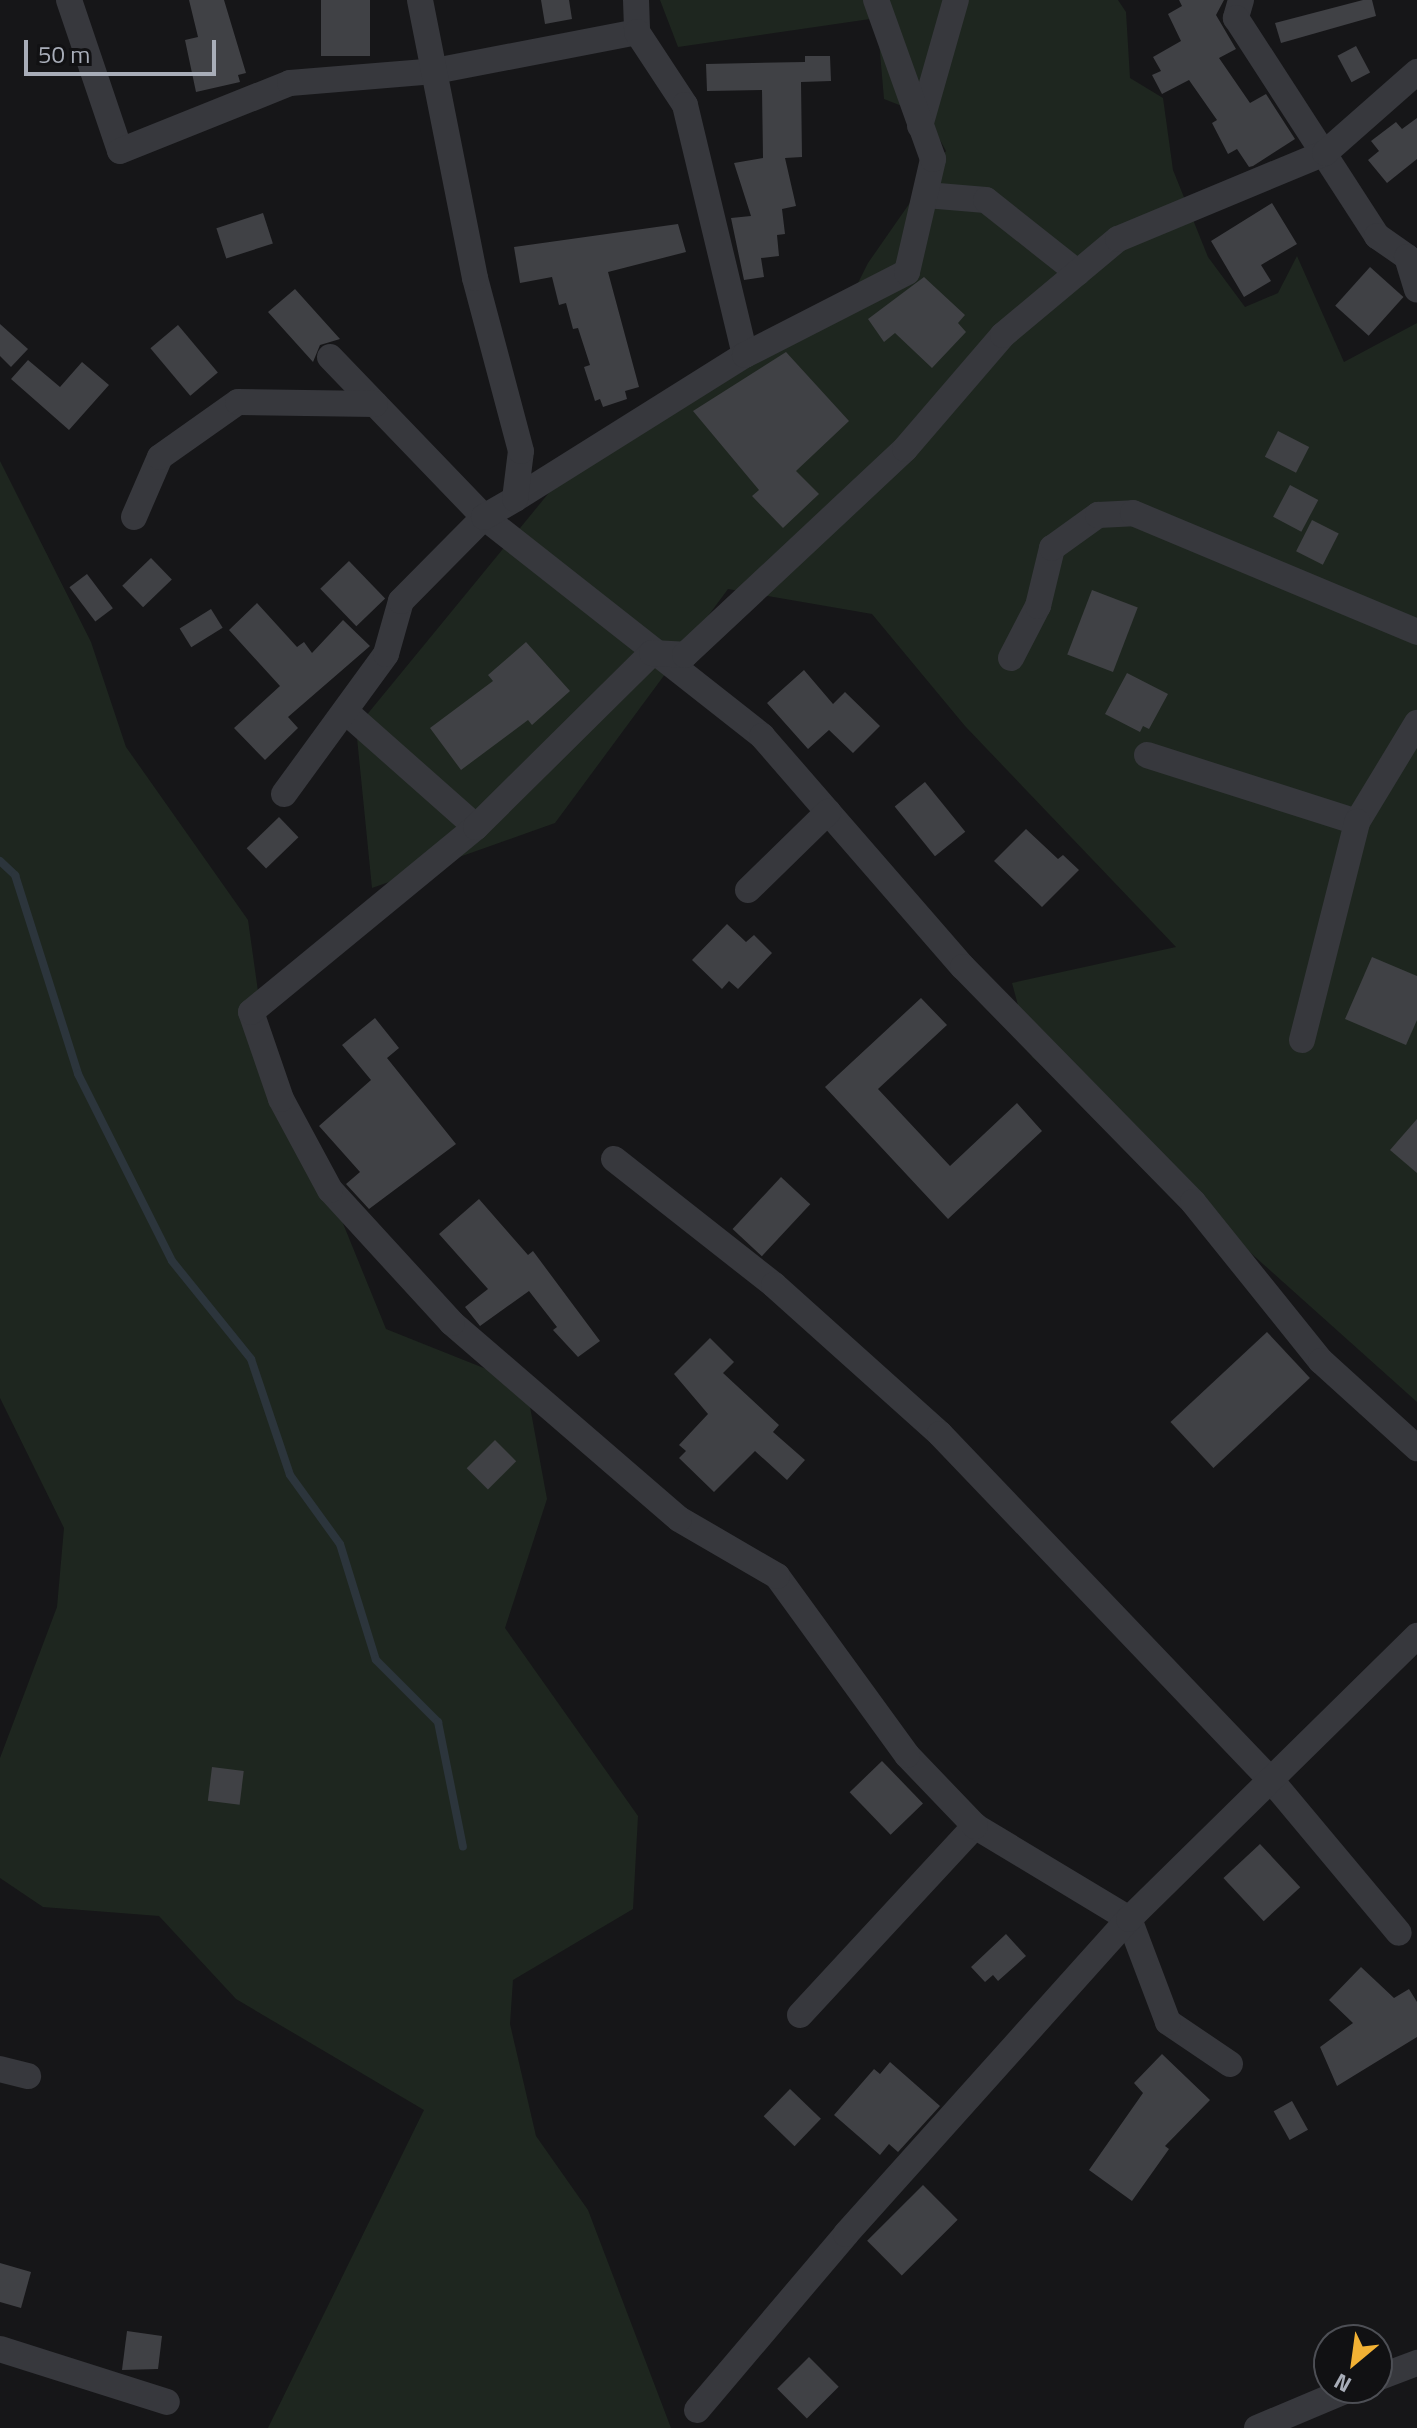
<!DOCTYPE html>
<html>
<head>
<meta charset="utf-8">
<style>
  body { margin:0 }
  #map { position:relative; width:1417px; height:2428px; overflow:hidden; background:#161618; font-family:"Titillium Web",sans-serif }
  div>[style] { position:absolute }
  [style*='--x'] { left:calc(var(--x)*1px); top:calc(var(--y)*1px); width:calc(var(--w)*1px); rotate:calc(var(--a)*1deg) }
  .green>* { inset:0; background:#1e261f }
  .stream>* { height:8px; margin:-4px; padding:0 4px; transform-origin:4px; border-radius:4px; background:#2c353c }
  .building>* { inset:0; background:#404145; transform-origin:0 0 }
  .street>* { height:26px; margin:-13px; padding:0 13px; transform-origin:13px; border-radius:13px; background:#37383d }
  span { translate:-50% -50%; white-space:nowrap; text-align:center; line-height:1.15; -webkit-text-stroke:8px #111113; paint-order:stroke }
  .north { position:absolute; left:1313px; top:2324px; width:80px; height:80px; box-sizing:border-box; background:#111113; border:2px solid #4d4f55; border-radius:50%; rotate:209deg; font-size:22px; font-weight:700; line-height:32px; text-align:center; color:#a8adb8 }
  .north::after { content:''; display:block; margin:auto; width:28px; height:36px; background:#f2b134; clip-path:polygon(50% 0,100% 100%,50% 72%,0 100%) }
  .scale { position:absolute; left:24px; top:40px; width:192px; height:36px; box-sizing:border-box; border:4px solid #a8adb8; border-top:0; padding-left:10px; font-size:24px; line-height:28px; white-space:nowrap; color:#a8adb8; -webkit-text-stroke:6px #111113; paint-order:stroke }
</style>
</head>
<body>
<div id="map">
  <div class="green">
    <i style="clip-path:polygon(660px 0,1118px 0,1126px 12px,1130px 78px,1163px 98px,1173px 170px,1208px 257px,1245px 307px,1278px 293px,1297px 256px,1344px 362px,1417px 323px,1417px 1402px,1032px 1057px,1012px 983px,1176px 947px,965px 726px,872px 614px,728px 589px,555px 823px,372px 888px,356px 728px,575px 461px,738px 368px,839px 321px,868px 263px,946px 151px,927px 116px,884px 99px,877px 18px,678px 47px)"></i>
    <i style="clip-path:polygon(0 461px,91px 642px,126px 747px,248px 920px,263px 1027px,386px 1329px,526px 1385px,547px 1499px,505px 1628px,638px 1816px,633px 1909px,513px 1980px,510px 2024px,536px 2136px,588px 2210px,671px 2428px,268px 2428px,424px 2110px,236px 1999px,159px 1916px,43px 1907px,0 1878px,0 1758px,57px 1607px,64px 1528px,0 1398px)"></i>
  </div>
  <div class="stream">
    <i style="--x:0;--y:861;--w:21;--a:43"></i>
    <i style="--x:15;--y:875;--w:209;--a:72.4"></i>
    <i style="--x:78;--y:1074;--w:209;--a:63.3"></i>
    <i style="--x:172;--y:1261;--w:126;--a:51.1"></i>
    <i style="--x:251;--y:1359;--w:122;--a:71.4"></i>
    <i style="--x:290;--y:1475;--w:85;--a:54.1"></i>
    <i style="--x:340;--y:1544;--w:121;--a:72.8"></i>
    <i style="--x:376;--y:1660;--w:88;--a:45"></i>
    <i style="--x:438;--y:1722;--w:127;--a:78.7"></i>
  </div>
  <div class="building">
    <i style="clip-path:polygon(189px 0,224px 0,246px 73px,238px 75px,240px 82px,196px 92px,185px 40px,198px 37px)"></i>
    <i style="left:321px;top:0;width:49px;height:56px"></i>
    <i style="clip-path:polygon(541px 0,569px 0,572px 19px,545px 24px)"></i>
    <i style="clip-path:polygon(1179px 0,1224px 0,1216px 15px,1236px 49px,1219px 58px,1250px 103px,1266px 94px,1295px 139px,1253px 166px,1249px 167px,1237px 149px,1228px 154px,1212px 123px,1217px 120px,1189px 80px,1162px 94px,1152px 75px,1161px 71px,1153px 57px,1181px 41px,1168px 14px,1182px 6px)"></i>
    <i style="clip-path:polygon(1363px 0,1372px 0,1376px 16px,1281px 43px,1275px 23px)"></i>
    <i style="left:1356px;top:46px;width:30px;height:21px;rotate:62deg"></i>
    <i style="clip-path:polygon(805px 56px,830px 56px,831px 81px,801px 82px,802px 157px,785px 158px,796px 206px,782px 209px,785px 234px,777px 235px,779px 256px,761px 258px,764px 277px,744px 280px,731px 218px,751px 216px,734px 163px,763px 158px,762px 90px,707px 91px,706px 64px,805px 62px)"></i>
    <i style="clip-path:polygon(1417px 118px,1417px 159px,1387px 183px,1368px 160px,1379px 151px,1371px 141px,1396px 122px,1402px 129px)"></i>
    <i style="clip-path:polygon(1272px 203px,1297px 244px,1261px 265px,1271px 281px,1244px 297px,1211px 241px)"></i>
    <i style="left:263px;top:213px;width:32px;height:49px;rotate:72deg"></i>
    <i style="clip-path:polygon(678px 224px,686px 252px,608px 272px,639px 387px,625px 391px,627px 399px,603px 407px,600px 399px,595px 401px,584px 367px,590px 365px,578px 328px,573px 329px,566px 303px,559px 305px,552px 277px,520px 283px,514px 247px)"></i>
    <i style="left:1370px;top:267px;width:45px;height:52px;rotate:42deg"></i>
    <i style="clip-path:polygon(924px 277px,965px 315px,958px 323px,966px 332px,932px 368px,895px 333px,884px 342px,868px 319px)"></i>
    <i style="clip-path:polygon(295px 289px,340px 339px,320px 345px,313px 362px,268px 312px)"></i>
    <i style="clip-path:polygon(0 324px,28px 349px,11px 367px,0 356px)"></i>
    <i style="left:178px;top:325px;width:62px;height:36px;rotate:50deg"></i>
    <i style="clip-path:polygon(786px 352px,849px 421px,796px 471px,819px 494px,783px 528px,752px 496px,759px 490px,693px 411px)"></i>
    <i style="clip-path:polygon(28px 360px,60px 387px,82px 362px,109px 385px,69px 430px,11px 379px)"></i>
    <i style="left:1278px;top:431px;width:35px;height:29px;rotate:27deg"></i>
    <i style="left:1290px;top:485px;width:32px;height:36px;rotate:28deg"></i>
    <i style="left:1312px;top:520px;width:30px;height:35px;rotate:27deg"></i>
    <i style="left:151px;top:558px;width:30px;height:40px;rotate:46deg"></i>
    <i style="left:349px;top:561px;width:52px;height:40px;rotate:46deg"></i>
    <i style="left:87px;top:574px;width:43px;height:22px;rotate:53deg"></i>
    <i style="left:1092px;top:590px;width:49px;height:69px;rotate:21deg"></i>
    <i style="clip-path:polygon(257px 603px,297px 647px,304px 642px,312px 653px,343px 620px,370px 646px,288px 717px,298px 728px,265px 760px,234px 728px,280px 686px,229px 630px)"></i>
    <i style="left:211px;top:609px;width:22px;height:37px;rotate:58deg"></i>
    <i style="clip-path:polygon(526px 642px,570px 691px,532px 725px,528px 720px,461px 770px,430px 728px,493px 681px,488px 675px)"></i>
    <i style="clip-path:polygon(804px 670px,833px 704px,845px 692px,880px 726px,853px 753px,829px 730px,808px 749px,767px 703px)"></i>
    <i style="clip-path:polygon(1127px 673px,1168px 694px,1149px 729px,1143px 726px,1140px 732px,1105px 714px)"></i>
    <i style="left:925px;top:782px;width:64px;height:39px;rotate:51deg"></i>
    <i style="left:279px;top:817px;width:28px;height:45px;rotate:46deg"></i>
    <i style="clip-path:polygon(1026px 829px,1058px 859px,1063px 855px,1079px 870px,1042px 907px,994px 861px)"></i>
    <i style="clip-path:polygon(727px 924px,746px 942px,754px 935px,772px 953px,738px 989px,729px 981px,722px 989px,692px 960px)"></i>
    <i style="clip-path:polygon(1372px 957px,1417px 976px,1417px 1020px,1406px 1045px,1345px 1019px)"></i>
    <i style="clip-path:polygon(921px 998px,947px 1025px,878px 1089px,950px 1166px,1017px 1103px,1042px 1131px,948px 1219px,825px 1087px)"></i>
    <i style="clip-path:polygon(375px 1018px,399px 1048px,387px 1058px,456px 1144px,369px 1209px,346px 1184px,360px 1172px,319px 1126px,371px 1080px,342px 1045px)"></i>
    <i style="clip-path:polygon(1417px 1119px,1417px 1173px,1390px 1150px)"></i>
    <i style="left:781px;top:1177px;width:40px;height:71px;rotate:43deg"></i>
    <i style="clip-path:polygon(479px 1199px,528px 1255px,533px 1251px,600px 1341px,578px 1357px,553px 1330px,557px 1327px,529px 1291px,480px 1326px,465px 1307px,488px 1289px,439px 1234px)"></i>
    <i style="left:1267px;top:1332px;width:63px;height:132px;rotate:47deg"></i>
    <i style="clip-path:polygon(710px 1338px,734px 1362px,723px 1373px,779px 1425px,773px 1432px,805px 1460px,787px 1480px,755px 1451px,714px 1492px,679px 1458px,686px 1451px,679px 1445px,708px 1414px,674px 1374px)"></i>
    <i style="left:495px;top:1440px;width:30px;height:40px;rotate:45deg"></i>
    <i style="left:882px;top:1761px;width:59px;height:45px;rotate:46deg"></i>
    <i style="left:212px;top:1767px;width:32px;height:34px;rotate:7deg"></i>
    <i style="left:1260px;top:1844px;width:59px;height:50px;rotate:47deg"></i>
    <i style="clip-path:polygon(1006px 1934px,1026px 1956px,998px 1981px,993px 1975px,985px 1982px,971px 1967px)"></i>
    <i style="clip-path:polygon(1361px 1967px,1394px 1998px,1409px 1989px,1417px 2002px,1417px 2037px,1337px 2086px,1320px 2047px,1353px 2023px,1329px 2000px)"></i>
    <i style="clip-path:polygon(1162px 2054px,1210px 2100px,1165px 2146px,1169px 2149px,1132px 2201px,1089px 2170px,1143px 2093px,1134px 2083px)"></i>
    <i style="clip-path:polygon(890px 2062px,940px 2106px,898px 2152px,889px 2144px,880px 2155px,834px 2115px,874px 2069px,880px 2074px)"></i>
    <i style="left:790px;top:2089px;width:43px;height:38px;rotate:44deg"></i>
    <i style="left:1292px;top:2101px;width:33px;height:21px;rotate:61deg"></i>
    <i style="left:923px;top:2185px;width:49px;height:79px;rotate:45deg"></i>
    <i style="clip-path:polygon(0 2263px,31px 2272px,21px 2308px,0 2302px)"></i>
    <i style="clip-path:polygon(127px 2331px,162px 2336px,158px 2369px,122px 2370px)"></i>
    <i style="left:809px;top:2357px;width:42px;height:45px;rotate:45deg"></i>
  </div>
  <div class="street">
    <i style="--x:69;--y:0;--w:159;--a:71.3"></i>
    <i style="--x:120;--y:151;--w:183;--a:-21.8"></i>
    <i style="--x:290;--y:83;--w:145;--a:-4.7"></i>
    <i style="--x:435;--y:71;--w:206;--a:-10.9"></i>
    <i style="--x:636;--y:0;--w:32;--a:88"></i>
    <i style="--x:637;--y:32;--w:87;--a:56.7"></i>
    <i style="--x:685;--y:105;--w:257;--a:76.5"></i>
    <i style="--x:1241;--y:0;--w:19;--a:106"></i>
    <i style="--x:1236;--y:18;--w:260;--a:57.1"></i>
    <i style="--x:1377;--y:236;--w:37;--a:35"></i>
    <i style="--x:1407;--y:257;--w:34;--a:73"></i>
    <i style="--x:920;--y:126;--w:131;--a:-74.1"></i>
    <i style="--x:926;--y:195;--w:60;--a:4.8"></i>
    <i style="--x:986;--y:200;--w:117;--a:38.4"></i>
    <i style="--x:330;--y:357;--w:222;--a:46.1"></i>
    <i style="--x:484;--y:517;--w:354;--a:38.2"></i>
    <i style="--x:762;--y:736;--w:306;--a:49"></i>
    <i style="--x:963;--y:967;--w:329;--a:45.6"></i>
    <i style="--x:1193;--y:1202;--w:204;--a:51.2"></i>
    <i style="--x:1321;--y:1361;--w:130;--a:42.2"></i>
    <i style="--x:515;--y:499;--w:271;--a:-32.1"></i>
    <i style="--x:745;--y:355;--w:182;--a:-27.1"></i>
    <i style="--x:907;--y:272;--w:116;--a:-77"></i>
    <i style="--x:933;--y:159;--w:169;--a:-109.7"></i>
    <i style="--x:134;--y:517;--w:65;--a:-66.6"></i>
    <i style="--x:160;--y:457;--w:95;--a:-35.2"></i>
    <i style="--x:238;--y:402;--w:137;--a:0.8"></i>
    <i style="--x:1011;--y:658;--w:59;--a:-62.6"></i>
    <i style="--x:1038;--y:606;--w:60;--a:-76.4"></i>
    <i style="--x:1052;--y:548;--w:57;--a:-35.7"></i>
    <i style="--x:1098;--y:515;--w:35;--a:-3"></i>
    <i style="--x:1133;--y:513;--w:308;--a:22.7"></i>
    <i style="--x:345;--y:711;--w:175;--a:41.5"></i>
    <i style="--x:1147;--y:755;--w:220;--a:17.7"></i>
    <i style="--x:1357;--y:822;--w:116;--a:-58.8"></i>
    <i style="--x:284;--y:794;--w:173;--a:-53.9"></i>
    <i style="--x:386;--y:654;--w:55;--a:-74.2"></i>
    <i style="--x:401;--y:601;--w:118;--a:-45.3"></i>
    <i style="--x:484;--y:517;--w:36;--a:-30"></i>
    <i style="--x:515;--y:499;--w:48;--a:-82.9"></i>
    <i style="--x:521;--y:451;--w:179;--a:-104.9"></i>
    <i style="--x:475;--y:278;--w:283;--a:-101.2"></i>
    <i style="--x:748;--y:890;--w:112;--a:-44.3"></i>
    <i style="--x:1302;--y:1040;--w:225;--a:-75.8"></i>
    <i style="--x:614;--y:1159;--w:204;--a:38.2"></i>
    <i style="--x:774;--y:1285;--w:223;--a:41.9"></i>
    <i style="--x:940;--y:1434;--w:479;--a:46.3"></i>
    <i style="--x:1271;--y:1780;--w:199;--a:50.1"></i>
    <i style="--x:800;--y:2015;--w:258;--a:-47.2"></i>
    <i style="--x:1230;--y:2064;--w:75;--a:-145.9"></i>
    <i style="--x:1168;--y:2022;--w:110;--a:-110.7"></i>
    <i style="--x:1129;--y:1919;--w:180;--a:-148.9"></i>
    <i style="--x:975;--y:1826;--w:98;--a:-133.8"></i>
    <i style="--x:907;--y:1755;--w:221;--a:-126"></i>
    <i style="--x:777;--y:1576;--w:113;--a:-149.8"></i>
    <i style="--x:679;--y:1519;--w:300;--a:-139.2"></i>
    <i style="--x:452;--y:1323;--w:180;--a:-132.5"></i>
    <i style="--x:330;--y:1190;--w:103;--a:-118.3"></i>
    <i style="--x:281;--y:1099;--w:92;--a:-109"></i>
    <i style="--x:251;--y:1012;--w:291;--a:-39.4"></i>
    <i style="--x:476;--y:827;--w:247;--a:-44.7"></i>
    <i style="--x:652;--y:653;--w:33;--a:3"></i>
    <i style="--x:685;--y:655;--w:301;--a:-43.1"></i>
    <i style="--x:905;--y:449;--w:150;--a:-49.3"></i>
    <i style="--x:1003;--y:335;--w:150;--a:-39.9"></i>
    <i style="--x:1118;--y:239;--w:224;--a:-22.6"></i>
    <i style="--x:1325;--y:153;--w:123;--a:-41.4"></i>
    <i style="--x:0;--y:2069;--w:29;--a:14"></i>
    <i style="--x:0;--y:2349;--w:175;--a:17.6"></i>
    <i style="--x:1377;--y:2378;--w:43;--a:-20.6"></i>
    <i style="--x:697;--y:2410;--w:231;--a:-49.7"></i>
    <i style="--x:846;--y:2234;--w:423;--a:-48.1"></i>
    <i style="--x:1129;--y:1919;--w:404;--a:-44.5"></i>
    <i style="--x:1257;--y:2428;--w:103;--a:-22.8"></i>
  </div>
  <div class="north">N</div>
  <div class="scale">50 m</div>
</div>
</body>
</html>
